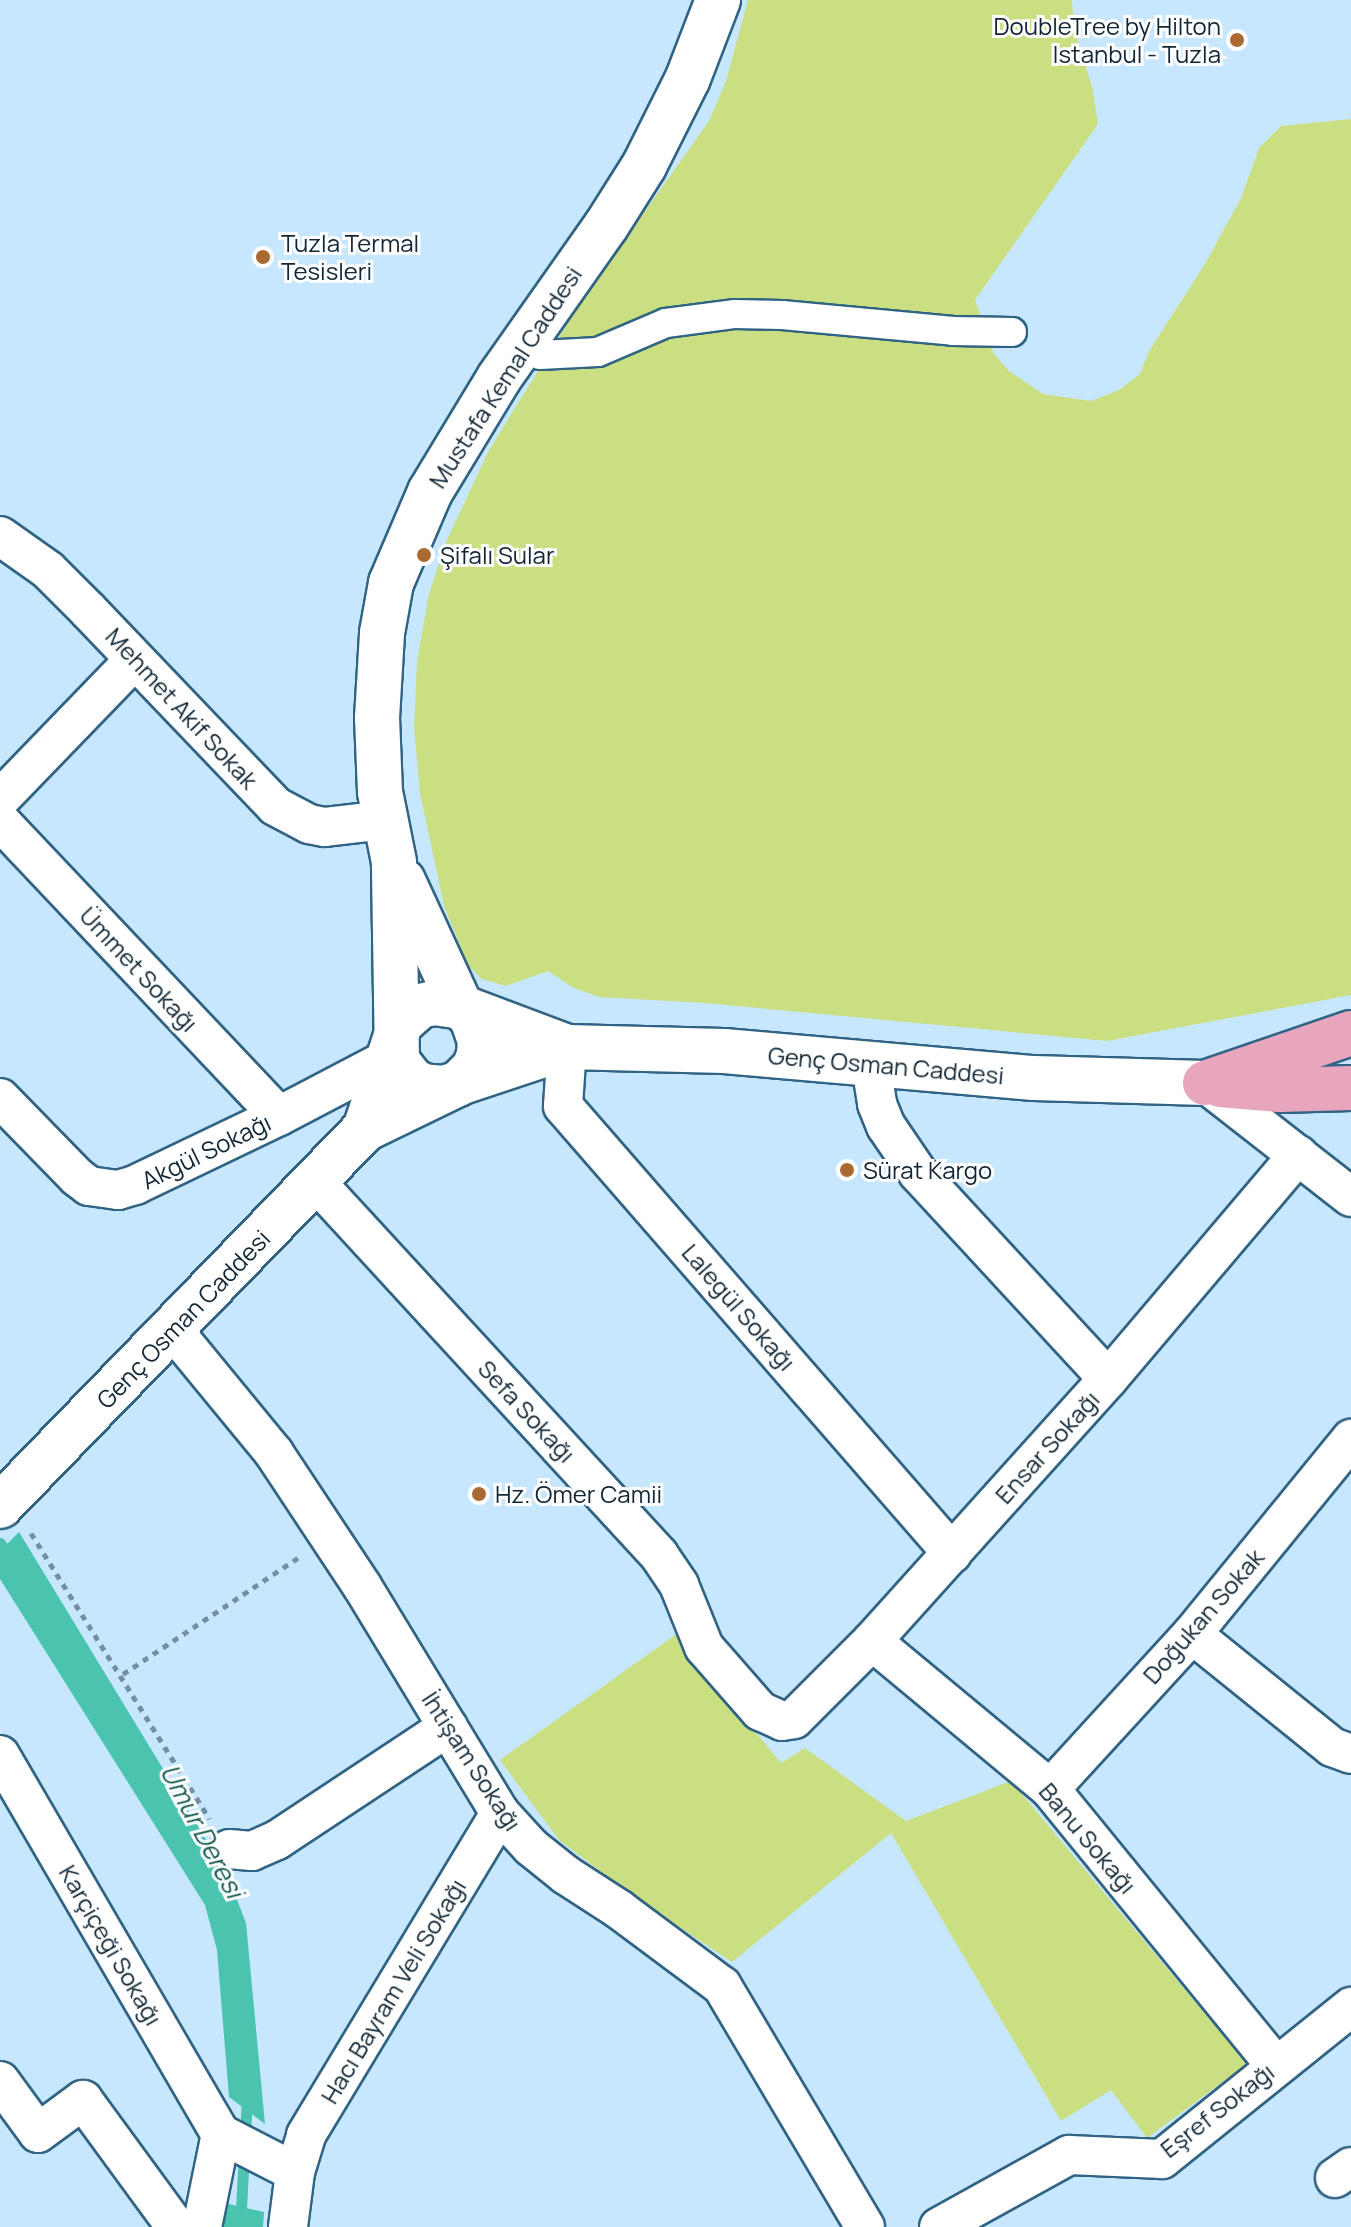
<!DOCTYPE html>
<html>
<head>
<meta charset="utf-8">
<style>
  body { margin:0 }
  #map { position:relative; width:1351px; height:2227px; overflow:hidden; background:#c7e7fe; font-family:Manrope,sans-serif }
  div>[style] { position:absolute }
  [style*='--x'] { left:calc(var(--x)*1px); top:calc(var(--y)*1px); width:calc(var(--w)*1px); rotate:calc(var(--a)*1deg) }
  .green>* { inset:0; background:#cadf82 }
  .water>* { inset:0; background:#4bc4af }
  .stream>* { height:11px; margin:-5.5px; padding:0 5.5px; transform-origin:5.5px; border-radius:5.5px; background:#4bc4af }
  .path>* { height:5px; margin-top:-2.5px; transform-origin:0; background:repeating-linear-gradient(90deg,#748fa2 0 6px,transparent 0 12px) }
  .roads { filter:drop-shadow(2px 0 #306384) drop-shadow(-2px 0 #306384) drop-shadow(0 2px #306384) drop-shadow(0 -2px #306384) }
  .pedestrian>* { height:28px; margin:-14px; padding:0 14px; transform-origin:14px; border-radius:14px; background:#fff }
  .minor>* { height:38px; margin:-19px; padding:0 19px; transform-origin:19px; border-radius:19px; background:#fff }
  .tertiary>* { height:44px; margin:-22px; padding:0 22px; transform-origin:22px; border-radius:22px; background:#fff }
  .primary>* { height:44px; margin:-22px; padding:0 22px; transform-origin:22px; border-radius:22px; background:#e8a6be }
  .dots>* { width:22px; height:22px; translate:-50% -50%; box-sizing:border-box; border:4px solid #fff; border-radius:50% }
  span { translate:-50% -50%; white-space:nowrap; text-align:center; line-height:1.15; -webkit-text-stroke:6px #fff; paint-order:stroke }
  .poi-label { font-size:24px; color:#112635 }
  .right { translate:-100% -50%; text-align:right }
  .left { translate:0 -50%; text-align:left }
  .street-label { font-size:24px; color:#112635 }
  .water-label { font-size:26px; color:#185b50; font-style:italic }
</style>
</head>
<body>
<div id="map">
  <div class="green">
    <i style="clip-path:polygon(748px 0,1072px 0,1074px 28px,1092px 87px,1098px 124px,975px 300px,994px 354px,1009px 371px,1043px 394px,1091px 401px,1119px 390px,1140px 374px,1149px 351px,1205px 264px,1241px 198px,1259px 148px,1281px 126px,1351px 119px,1351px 995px,1107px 1041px,705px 1003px,599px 997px,574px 988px,548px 971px,506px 986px,482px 979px,468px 965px,444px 906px,420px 793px,414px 728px,417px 661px,429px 594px,446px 542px,489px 450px,582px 300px,709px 121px,726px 81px)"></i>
    <i style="clip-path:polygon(675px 1635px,781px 1763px,805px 1748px,906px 1821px,1011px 1781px,1247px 2064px,1147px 2138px,1111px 2090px,1061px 2121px,891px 1833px,732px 1962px,637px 1899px,559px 1840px,500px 1760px)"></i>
  </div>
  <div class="water">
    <i style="clip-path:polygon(19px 1532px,227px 1874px,246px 1923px,265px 2124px,229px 2097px,217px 1950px,205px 1905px,0 1579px,0 1551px)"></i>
    <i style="clip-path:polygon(224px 2203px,264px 2212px,263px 2227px,222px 2227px)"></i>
  </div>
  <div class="stream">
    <i style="--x:0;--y:1543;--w:21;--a:55"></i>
    <i style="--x:240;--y:2227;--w:131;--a:-86.9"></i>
  </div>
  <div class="path">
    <i style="--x:31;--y:1533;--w:337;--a:58"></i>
    <i style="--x:123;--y:1674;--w:211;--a:-33.6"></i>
  </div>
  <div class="roads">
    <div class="pedestrian">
      <i style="--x:540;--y:355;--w:58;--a:-3"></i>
      <i style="--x:598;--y:352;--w:74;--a:-23.1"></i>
      <i style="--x:666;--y:323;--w:70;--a:-7.4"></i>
      <i style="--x:735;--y:314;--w:47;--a:1.2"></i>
      <i style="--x:782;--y:315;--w:172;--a:5.3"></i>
      <i style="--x:953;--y:331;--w:59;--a:1"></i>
    </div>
    <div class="minor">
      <i style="--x:0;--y:536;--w:59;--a:35.3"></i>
      <i style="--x:48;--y:570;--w:57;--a:45"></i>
      <i style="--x:88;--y:610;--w:271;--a:46.3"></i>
      <i style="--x:275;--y:806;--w:38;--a:28"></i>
      <i style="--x:309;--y:824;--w:16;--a:11"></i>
      <i style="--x:325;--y:827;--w:60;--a:-6.7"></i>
      <i style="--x:0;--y:799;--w:194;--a:-46"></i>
      <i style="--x:0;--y:821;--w:406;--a:46.6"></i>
      <i style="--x:567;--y:1047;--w:59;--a:93.9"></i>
      <i style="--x:563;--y:1106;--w:593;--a:48.97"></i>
      <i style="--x:871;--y:1065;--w:39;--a:81"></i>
      <i style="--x:877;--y:1104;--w:24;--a:68"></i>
      <i style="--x:886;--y:1126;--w:57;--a:55.8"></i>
      <i style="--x:918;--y:1173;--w:280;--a:47.3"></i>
      <i style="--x:1205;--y:1083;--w:185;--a:38"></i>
      <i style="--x:0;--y:1098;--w:110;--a:45.7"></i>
      <i style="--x:77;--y:1177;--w:15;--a:37"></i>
      <i style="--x:89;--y:1186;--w:29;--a:8"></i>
      <i style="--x:118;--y:1190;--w:18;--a:-16"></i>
      <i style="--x:135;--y:1185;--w:160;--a:-25.6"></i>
      <i style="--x:279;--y:1116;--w:123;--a:-27.6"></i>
      <i style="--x:316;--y:1182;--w:507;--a:47.4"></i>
      <i style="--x:659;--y:1555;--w:36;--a:56"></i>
      <i style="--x:679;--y:1585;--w:67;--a:68"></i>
      <i style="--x:704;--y:1647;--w:85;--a:48.8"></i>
      <i style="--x:760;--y:1711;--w:24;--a:24"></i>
      <i style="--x:782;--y:1721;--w:12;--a:-9"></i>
      <i style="--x:794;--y:1719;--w:110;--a:-45"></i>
      <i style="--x:872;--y:1641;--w:353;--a:-48"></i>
      <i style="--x:1108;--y:1379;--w:294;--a:-49.7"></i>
      <i style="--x:173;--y:1330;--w:159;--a:50.6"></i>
      <i style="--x:274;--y:1453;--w:159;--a:56.5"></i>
      <i style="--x:362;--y:1586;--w:266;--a:58.7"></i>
      <i style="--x:500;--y:1813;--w:46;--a:47.6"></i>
      <i style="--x:531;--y:1847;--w:45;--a:38.7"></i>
      <i style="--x:566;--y:1875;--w:64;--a:32.9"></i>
      <i style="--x:620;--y:1910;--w:127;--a:36.7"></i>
      <i style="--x:722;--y:1986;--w:280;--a:59.3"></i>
      <i style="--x:1192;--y:1634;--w:180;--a:38.9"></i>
      <i style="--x:1332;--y:1747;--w:20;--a:20"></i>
      <i style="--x:872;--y:1641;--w:231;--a:39.7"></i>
      <i style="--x:1050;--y:1789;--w:356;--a:50.8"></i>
      <i style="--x:0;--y:1755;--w:439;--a:59.8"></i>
      <i style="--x:1050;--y:1789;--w:210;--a:-47.5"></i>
      <i style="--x:1192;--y:1634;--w:252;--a:-50.8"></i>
      <i style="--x:229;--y:1849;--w:23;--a:5"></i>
      <i style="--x:252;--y:1851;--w:27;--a:-24"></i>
      <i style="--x:277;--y:1840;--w:205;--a:-33.5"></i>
      <i style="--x:0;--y:2081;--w:64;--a:53.8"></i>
      <i style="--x:38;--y:2133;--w:56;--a:-36.3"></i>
      <i style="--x:83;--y:2100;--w:157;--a:53.8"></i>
      <i style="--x:221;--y:2134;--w:83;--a:27.2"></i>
      <i style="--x:295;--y:2172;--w:55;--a:97.3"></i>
      <i style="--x:295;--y:2172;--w:39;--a:-73"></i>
      <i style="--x:306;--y:2135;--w:376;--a:-58.9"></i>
      <i style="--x:1335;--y:2178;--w:19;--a:-35"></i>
      <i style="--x:202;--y:2227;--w:95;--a:-78.5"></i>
      <i style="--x:939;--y:2227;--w:149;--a:-29"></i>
      <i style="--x:1069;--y:2155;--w:93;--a:2.5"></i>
      <i style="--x:1162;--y:2159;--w:243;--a:-38.8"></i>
    </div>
    <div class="tertiary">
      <i style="--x:403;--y:881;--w:139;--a:65.3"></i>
      <i style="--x:461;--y:1007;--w:16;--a:45"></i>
      <i style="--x:472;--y:1018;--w:24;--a:71"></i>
      <i style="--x:480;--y:1041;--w:14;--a:94"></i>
      <i style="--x:479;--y:1055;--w:14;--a:111"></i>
      <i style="--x:474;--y:1068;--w:23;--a:135"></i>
      <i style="--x:458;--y:1084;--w:103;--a:154.2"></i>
      <i style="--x:365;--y:1129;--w:111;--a:-71.6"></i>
      <i style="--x:400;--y:1024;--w:27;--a:-42"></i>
      <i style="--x:420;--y:1006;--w:14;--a:-12"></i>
      <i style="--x:434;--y:1003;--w:27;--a:8"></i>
      <i style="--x:461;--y:1007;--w:113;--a:20.7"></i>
      <i style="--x:567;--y:1047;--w:157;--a:1.5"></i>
      <i style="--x:724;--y:1051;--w:311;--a:5"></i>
      <i style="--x:1034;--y:1078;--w:171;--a:1.7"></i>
      <i style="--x:567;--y:1047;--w:130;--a:161.6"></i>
      <i style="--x:444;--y:1088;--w:21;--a:-175"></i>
      <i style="--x:423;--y:1086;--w:13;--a:-151"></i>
      <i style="--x:412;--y:1080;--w:24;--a:-128"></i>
      <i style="--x:397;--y:1061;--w:199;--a:-90.9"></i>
      <i style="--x:394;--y:862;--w:71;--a:-101.3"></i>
      <i style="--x:380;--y:792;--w:74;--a:-92.3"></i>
      <i style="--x:377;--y:718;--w:85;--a:-86.6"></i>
      <i style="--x:382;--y:633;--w:51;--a:-79.8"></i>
      <i style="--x:391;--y:583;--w:99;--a:-66.8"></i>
      <i style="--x:430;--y:492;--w:133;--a:-58.8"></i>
      <i style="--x:499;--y:378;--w:186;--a:-54.9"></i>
      <i style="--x:606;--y:226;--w:71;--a:-57.7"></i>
      <i style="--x:644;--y:166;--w:98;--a:-63.4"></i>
      <i style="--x:688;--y:78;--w:84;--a:-69"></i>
      <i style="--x:0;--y:1506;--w:525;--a:-45.93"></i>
    </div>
    <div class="primary">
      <i style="--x:1205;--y:1083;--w:154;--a:-18.9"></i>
      <i style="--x:1220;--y:1085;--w:60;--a:4.8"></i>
      <i style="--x:1280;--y:1090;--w:71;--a:-1.6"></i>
    </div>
  </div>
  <div class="dots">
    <i style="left:1237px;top:40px;background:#a96a32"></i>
    <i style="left:263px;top:257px;background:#a96a32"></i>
    <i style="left:424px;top:555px;background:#a96a32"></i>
    <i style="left:847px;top:1170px;background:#a96a32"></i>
    <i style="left:479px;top:1494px;background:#a96a32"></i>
  </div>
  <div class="poi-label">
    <span class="right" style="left:1221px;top:40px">DoubleTree by Hilton<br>Istanbul - Tuzla</span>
    <span class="left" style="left:281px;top:257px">Tuzla Termal<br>Tesisleri</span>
    <span class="left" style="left:440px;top:555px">Şifalı Sular</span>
    <span class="left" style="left:863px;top:1170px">Sürat Kargo</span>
    <span class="left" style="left:495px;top:1494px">Hz. Ömer Camii</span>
  </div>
  <div class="street-label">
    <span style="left:505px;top:377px;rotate:-57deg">Mustafa Kemal Caddesi</span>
    <span style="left:182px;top:708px;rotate:47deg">Mehmet Akif Sokak</span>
    <span style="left:139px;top:969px;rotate:47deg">Ümmet Sokağı</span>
    <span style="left:886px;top:1065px;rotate:5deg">Genç Osman Caddesi</span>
    <span style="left:206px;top:1151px;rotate:-26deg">Akgül Sokağı</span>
    <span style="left:739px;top:1307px;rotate:49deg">Lalegül Sokağı</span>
    <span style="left:183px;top:1319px;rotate:-46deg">Genç Osman Caddesi</span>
    <span style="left:527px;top:1411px;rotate:47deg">Sefa Sokağı</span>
    <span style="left:1047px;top:1447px;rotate:-48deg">Ensar Sokağı</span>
    <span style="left:1203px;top:1616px;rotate:-49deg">Doğukan Sokak</span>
    <span style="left:472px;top:1761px;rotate:57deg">İhtişam Sokağı</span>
    <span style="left:1088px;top:1838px;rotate:50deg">Banu Sokağı</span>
    <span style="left:111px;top:1945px;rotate:60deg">Karçiçeği Sokağı</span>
    <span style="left:393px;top:1991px;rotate:-59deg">Hacı Bayram Veli Sokağı</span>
    <span style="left:1217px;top:2110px;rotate:-38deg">Eşref Sokağı</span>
  </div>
  <div class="water-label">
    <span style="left:202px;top:1831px;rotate:62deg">Umur Deresi</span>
  </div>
</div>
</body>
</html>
